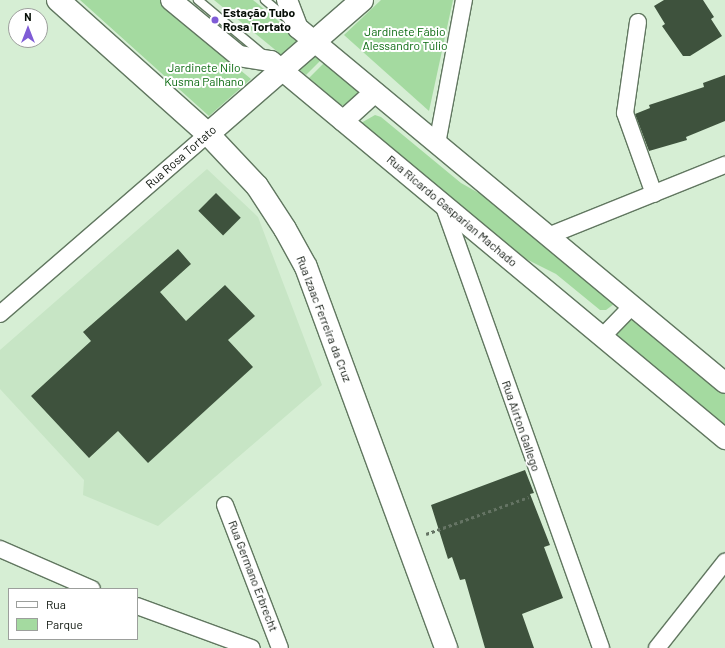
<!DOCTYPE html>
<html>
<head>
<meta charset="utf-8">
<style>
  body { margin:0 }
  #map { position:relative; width:725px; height:648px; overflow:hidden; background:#d6eed4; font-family:Barlow,sans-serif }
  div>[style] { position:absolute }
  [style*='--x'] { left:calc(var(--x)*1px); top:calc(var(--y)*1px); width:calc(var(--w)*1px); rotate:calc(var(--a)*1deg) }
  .built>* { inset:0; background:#c7e5c5 }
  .green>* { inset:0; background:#a4daa0 }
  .building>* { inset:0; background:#3e523d; transform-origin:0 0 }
  .path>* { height:2.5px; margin-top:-1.25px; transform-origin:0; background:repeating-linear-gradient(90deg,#657464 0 3px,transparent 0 6px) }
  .roads { filter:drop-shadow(1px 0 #617760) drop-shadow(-1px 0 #617760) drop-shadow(0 1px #617760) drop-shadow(0 -1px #617760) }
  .service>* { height:8px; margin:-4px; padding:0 4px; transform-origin:4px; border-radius:4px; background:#fff }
  .minor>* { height:16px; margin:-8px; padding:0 8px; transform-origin:8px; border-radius:8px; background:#fff }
  .tertiary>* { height:20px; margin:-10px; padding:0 10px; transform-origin:10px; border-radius:10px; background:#fff }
  .secondary>* { height:22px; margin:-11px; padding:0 11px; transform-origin:11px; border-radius:11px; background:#fff }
  .dots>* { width:11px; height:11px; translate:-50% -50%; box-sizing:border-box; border:2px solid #fff; border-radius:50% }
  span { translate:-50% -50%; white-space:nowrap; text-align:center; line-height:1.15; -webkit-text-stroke:4px #fff; paint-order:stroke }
  .poi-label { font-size:12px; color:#070f07; font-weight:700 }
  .left { translate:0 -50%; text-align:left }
  .park-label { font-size:12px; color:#096a0f }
  .street-label { font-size:12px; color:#070f07 }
  .legend { position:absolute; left:8px; top:588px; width:130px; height:52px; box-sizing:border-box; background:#fff; border:1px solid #9c9f9c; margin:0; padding:5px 7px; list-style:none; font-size:12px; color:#070f07 }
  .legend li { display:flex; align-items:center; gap:8px; height:20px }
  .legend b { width:20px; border:1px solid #9c9f9c }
  .north { position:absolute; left:8px; top:8px; width:40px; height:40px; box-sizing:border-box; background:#fff; border:1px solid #9c9f9c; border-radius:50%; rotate:0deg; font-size:11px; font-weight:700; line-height:16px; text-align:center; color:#070f07 }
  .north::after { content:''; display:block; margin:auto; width:14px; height:18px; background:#7f5cd6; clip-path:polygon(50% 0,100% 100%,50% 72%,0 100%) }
</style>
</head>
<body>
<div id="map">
  <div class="built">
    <i style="clip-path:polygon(207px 169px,258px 217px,322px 385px,158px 526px,83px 495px,84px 480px,0 389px,0 350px)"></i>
  </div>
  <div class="green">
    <i style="clip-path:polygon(80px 0,160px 0,167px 9px,251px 79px,209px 116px)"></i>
    <i style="clip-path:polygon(214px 0,253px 0,323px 58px,306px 75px)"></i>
    <i style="clip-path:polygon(381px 0,453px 0,429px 111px,344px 35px)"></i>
    <i style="clip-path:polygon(326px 61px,362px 90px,347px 105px,341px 105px,309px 78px)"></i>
    <i style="clip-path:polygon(375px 115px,381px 117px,461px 183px,500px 205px,614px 304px,606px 310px,600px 310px,556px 274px,518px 255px,361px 123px)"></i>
    <i style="clip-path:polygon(632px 318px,635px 318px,725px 393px,725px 426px,617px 335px,617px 330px)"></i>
  </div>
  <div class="building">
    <i style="clip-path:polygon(664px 0,703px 0,714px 17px,711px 19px,722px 36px,690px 56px,683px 56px,662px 26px,665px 24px,654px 6px)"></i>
    <i style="clip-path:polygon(725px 75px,725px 121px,686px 137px,687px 140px,649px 151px,635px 114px,650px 108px,649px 105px,704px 87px,703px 83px)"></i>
    <i style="left:216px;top:193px;width:35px;height:25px;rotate:45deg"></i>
    <i style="clip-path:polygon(178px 249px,191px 264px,160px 292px,186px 321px,225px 285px,255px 316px,228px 340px,253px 367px,148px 463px,118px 431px,89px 458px,31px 396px,91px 341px,83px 332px)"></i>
    <i style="clip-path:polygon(525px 470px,534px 493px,530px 494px,550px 545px,544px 547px,563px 598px,522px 614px,534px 648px,485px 648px,465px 579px,460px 580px,452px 557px,448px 559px,431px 505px)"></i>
  </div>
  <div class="path">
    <i style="--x:426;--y:534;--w:109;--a:-19.8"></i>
  </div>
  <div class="roads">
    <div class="service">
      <i style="--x:198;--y:0;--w:87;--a:39.9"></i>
      <i style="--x:265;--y:0;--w:33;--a:40"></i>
    </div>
    <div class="minor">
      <i style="--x:638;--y:22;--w:92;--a:98.1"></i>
      <i style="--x:625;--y:113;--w:86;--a:70.3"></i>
      <i style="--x:437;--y:144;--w:147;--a:-79.4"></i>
      <i style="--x:443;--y:204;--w:471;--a:70.4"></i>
      <i style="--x:548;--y:236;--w:191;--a:-21.9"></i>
      <i style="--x:0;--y:314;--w:275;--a:-40.9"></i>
      <i style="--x:602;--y:337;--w:43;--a:-45.9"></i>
      <i style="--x:225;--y:505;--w:153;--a:69"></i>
      <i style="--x:0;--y:549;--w:100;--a:23.5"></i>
      <i style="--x:137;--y:606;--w:122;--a:20.1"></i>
      <i style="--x:657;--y:648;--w:110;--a:-51.7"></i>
    </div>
    <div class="tertiary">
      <i style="--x:171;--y:0;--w:88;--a:39.5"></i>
      <i style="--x:239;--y:56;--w:32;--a:9"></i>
      <i style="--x:271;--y:61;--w:591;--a:39.78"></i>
      <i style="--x:287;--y:0;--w:30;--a:69"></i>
      <i style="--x:298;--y:28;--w:555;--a:39.74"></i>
      <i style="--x:343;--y:121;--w:43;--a:-42.2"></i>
    </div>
    <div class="secondary">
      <i style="--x:58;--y:0;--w:201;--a:41.8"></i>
      <i style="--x:208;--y:134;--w:71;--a:46.7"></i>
      <i style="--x:257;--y:186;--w:51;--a:56.9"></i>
      <i style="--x:285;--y:229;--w:43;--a:61.1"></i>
      <i style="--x:306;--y:267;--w:406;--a:69.8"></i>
      <i style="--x:208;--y:134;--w:204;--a:-41"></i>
    </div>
  </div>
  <div class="dots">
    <i style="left:215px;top:20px;background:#7f5cd6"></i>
  </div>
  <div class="poi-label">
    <span class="left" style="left:223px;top:20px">Estação Tubo<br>Rosa Tortato</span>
  </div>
  <div class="park-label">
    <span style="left:405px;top:39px">Jardinete Fábio<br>Alessandro Túlio</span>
    <span style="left:204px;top:75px">Jardinete Nilo<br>Kusma Palhano</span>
  </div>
  <div class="street-label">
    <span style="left:181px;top:157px;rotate:-41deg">Rua Rosa Tortato</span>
    <span style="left:452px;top:211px;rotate:40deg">Rua Ricardo Gasparian Machado</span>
    <span style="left:324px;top:319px;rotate:69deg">Rua Izaac Ferreira da Cruz</span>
    <span style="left:521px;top:426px;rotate:71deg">Rua Airton Gallego</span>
    <span style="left:253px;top:576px;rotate:69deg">Rua Germano Erbrecht</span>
  </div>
  <ul class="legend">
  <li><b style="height:5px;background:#fff"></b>Rua</li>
  <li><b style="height:11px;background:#a4daa0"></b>Parque</li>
  </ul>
  <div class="north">N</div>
</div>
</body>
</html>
